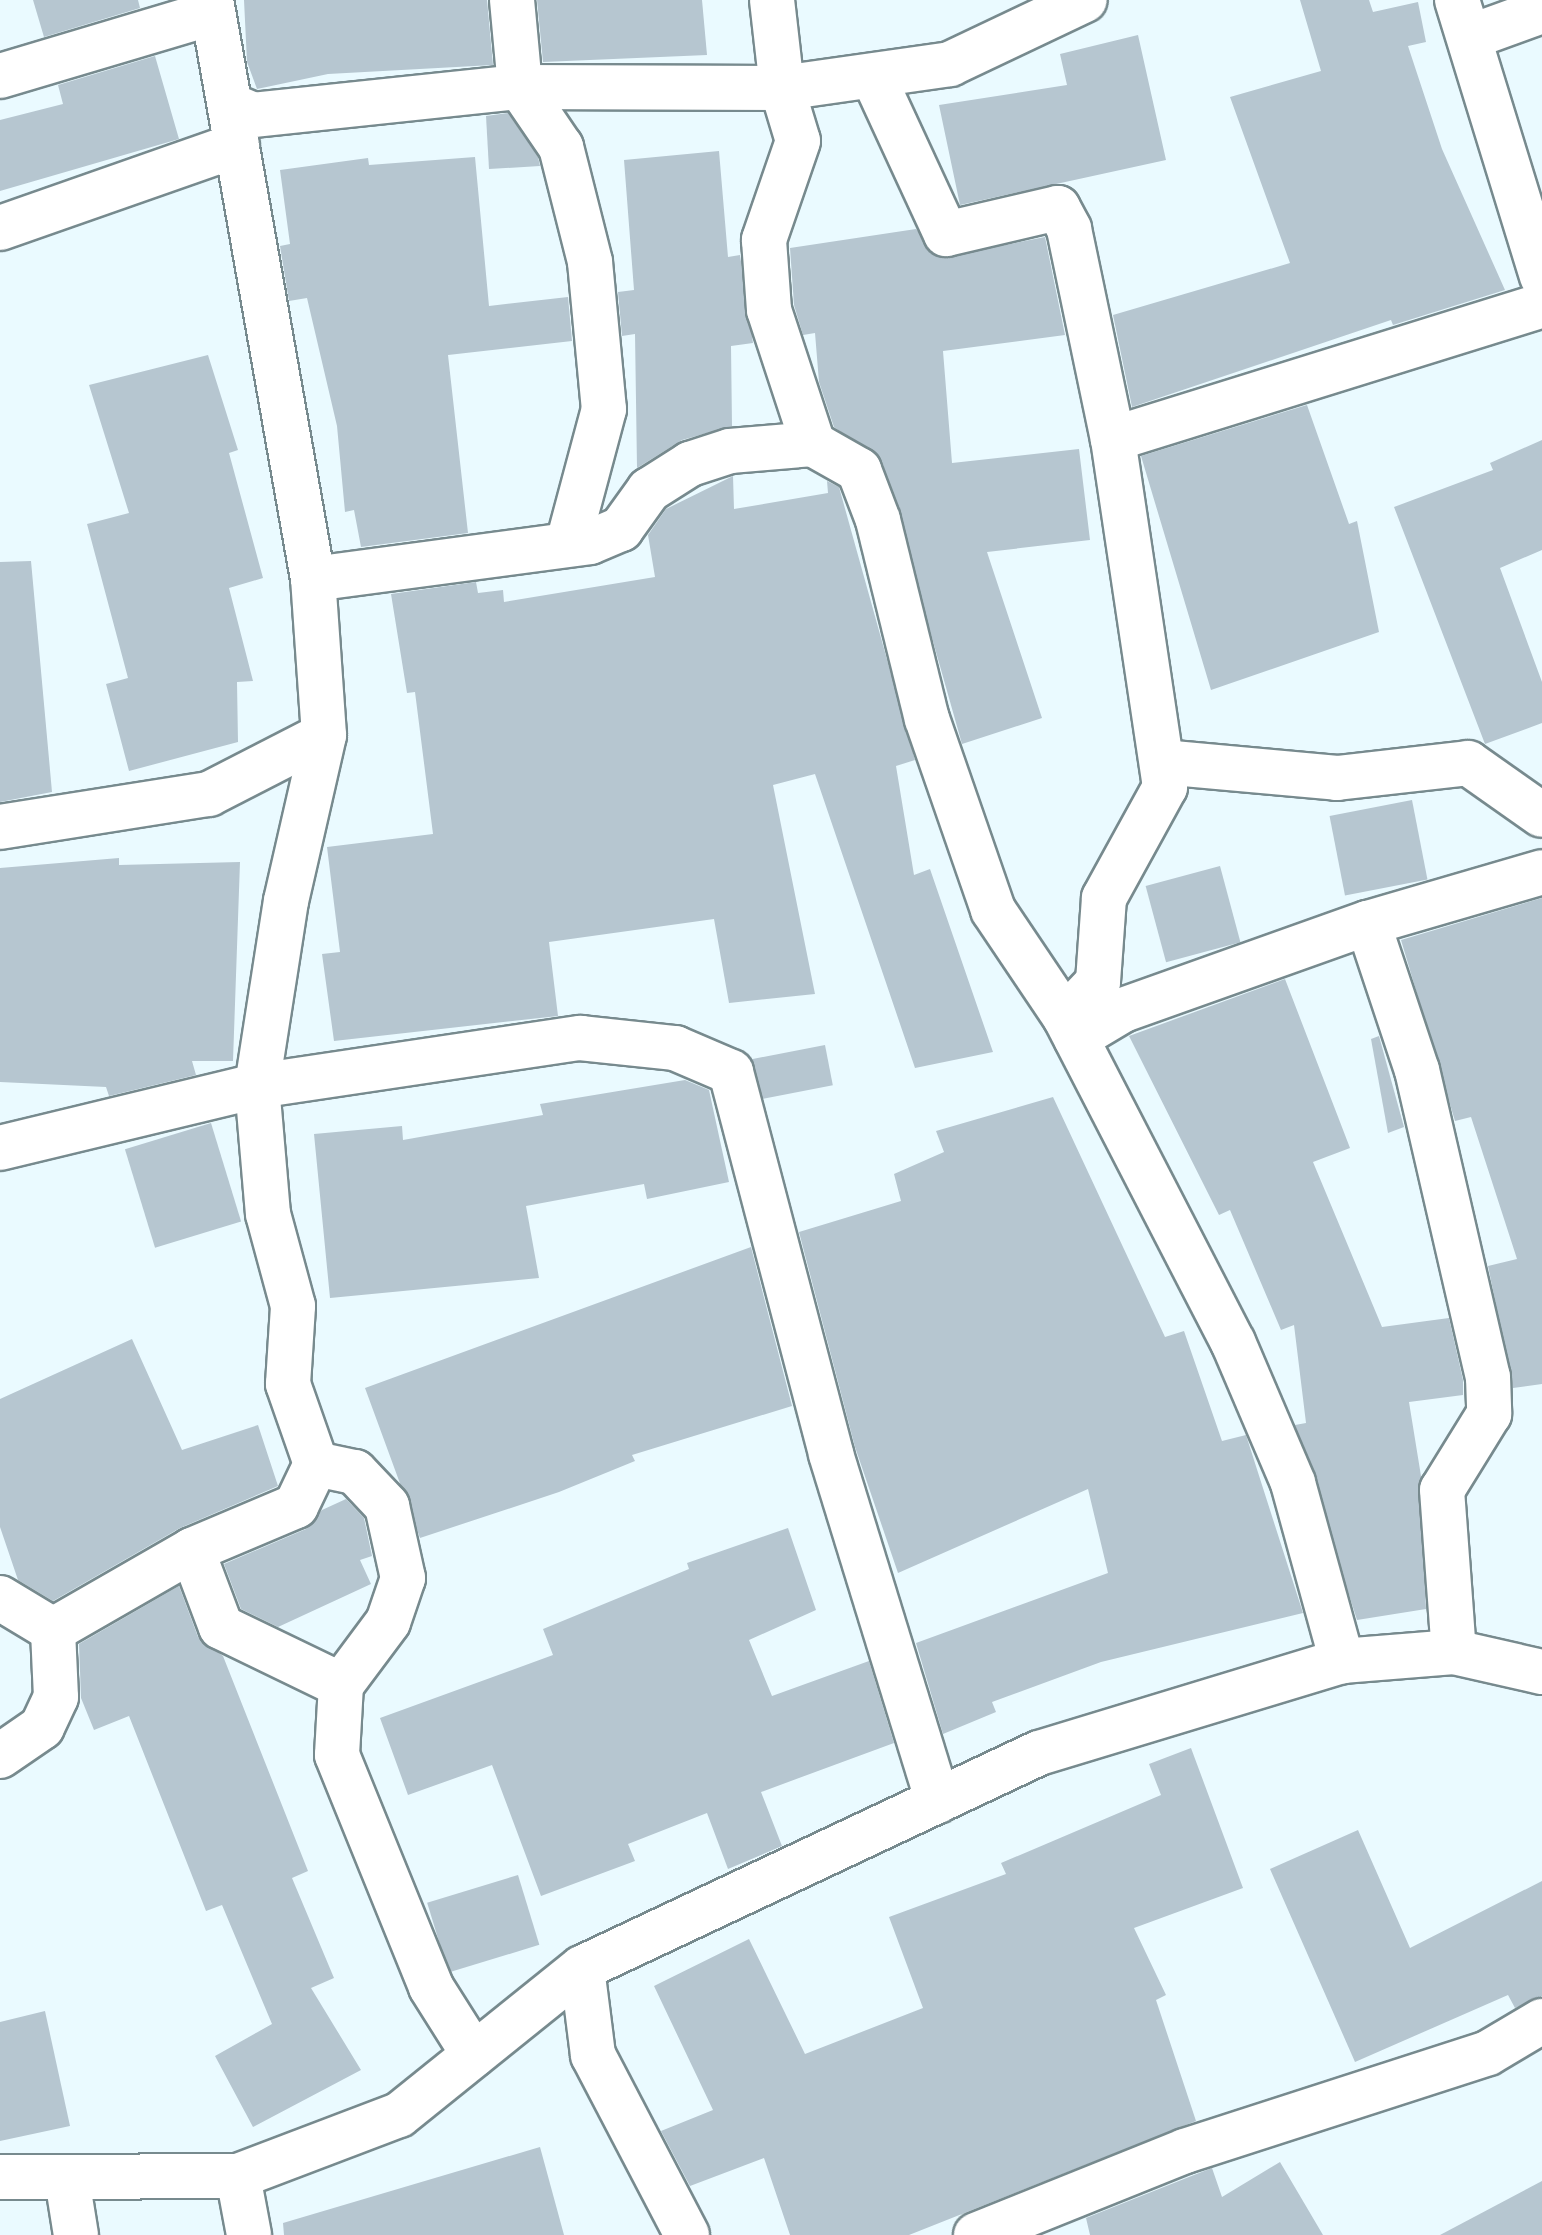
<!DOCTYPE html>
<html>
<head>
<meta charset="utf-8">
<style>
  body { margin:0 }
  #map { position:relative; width:1542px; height:2235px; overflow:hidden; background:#eafaff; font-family:Montserrat,sans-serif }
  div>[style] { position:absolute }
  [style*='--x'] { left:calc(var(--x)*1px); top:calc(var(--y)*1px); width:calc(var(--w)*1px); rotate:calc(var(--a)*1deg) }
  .building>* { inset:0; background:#b6c6d0; transform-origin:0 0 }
  .roads { filter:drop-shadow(2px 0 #778a8e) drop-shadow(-2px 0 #778a8e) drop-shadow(0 2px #778a8e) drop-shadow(0 -2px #778a8e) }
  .street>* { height:44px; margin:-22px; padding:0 22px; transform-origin:22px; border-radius:22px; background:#fff }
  span { translate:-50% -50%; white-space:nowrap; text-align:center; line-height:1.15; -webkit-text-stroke:8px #fff; paint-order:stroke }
</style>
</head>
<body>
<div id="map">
  <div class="building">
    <i style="clip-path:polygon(33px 0,138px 0,140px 8px,44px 37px)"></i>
    <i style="clip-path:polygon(244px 0,487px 0,493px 65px,328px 74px,257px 89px,247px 62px)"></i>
    <i style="clip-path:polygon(537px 0,702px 0,707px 55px,543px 62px)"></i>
    <i style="clip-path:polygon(1300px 0,1369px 0,1373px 12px,1418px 2px,1426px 42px,1408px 46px,1442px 149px,1505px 290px,1393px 325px,1391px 320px,1132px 407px,1113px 315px,1290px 263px,1230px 97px,1321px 71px)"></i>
    <i style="clip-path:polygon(1138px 35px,1166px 160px,960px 205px,939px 105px,1067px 85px,1060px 54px)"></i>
    <i style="clip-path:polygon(155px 56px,179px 139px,0 191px,0 120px,63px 104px,58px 85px)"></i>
    <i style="clip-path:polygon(508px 113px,538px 157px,540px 166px,489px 169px,486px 116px)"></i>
    <i style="clip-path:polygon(719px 151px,728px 257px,740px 255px,753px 343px,731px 346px,732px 426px,682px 440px,637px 468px,635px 334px,622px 336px,618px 292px,634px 290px,624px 160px)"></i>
    <i style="clip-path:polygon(475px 157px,489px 306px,568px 297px,572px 341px,448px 355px,468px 533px,361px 547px,354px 510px,345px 512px,337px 426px,307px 298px,289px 301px,280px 246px,290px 244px,280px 170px,368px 158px,369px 165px)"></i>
    <i style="clip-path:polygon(916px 229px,941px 258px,1045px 237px,1065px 335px,943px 351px,952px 463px,1079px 449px,1090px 540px,987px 552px,1042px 718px,962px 744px,882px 461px,834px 427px,819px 382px,815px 333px,803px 335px,794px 305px,790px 248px)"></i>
    <i style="clip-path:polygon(208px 355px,238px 450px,229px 453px,263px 578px,229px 588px,253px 681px,237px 682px,238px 742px,129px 771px,106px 684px,128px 678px,87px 524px,129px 513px,89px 385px)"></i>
    <i style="clip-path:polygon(1307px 405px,1349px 524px,1357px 521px,1379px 632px,1211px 690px,1141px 456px)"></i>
    <i style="clip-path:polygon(1542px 440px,1542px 550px,1500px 568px,1542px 682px,1542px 723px,1485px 744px,1394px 507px,1493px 470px,1490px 463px)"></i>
    <i style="clip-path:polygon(733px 476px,734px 509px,828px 493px,827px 481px,839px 487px,915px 760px,896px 766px,914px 875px,930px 869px,993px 1052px,915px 1068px,815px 774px,773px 785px,815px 994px,729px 1003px,714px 919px,549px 942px,558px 1016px,334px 1041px,322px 954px,340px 952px,327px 847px,433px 834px,415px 692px,407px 693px,391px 594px,476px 582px,478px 593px,503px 590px,504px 602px,655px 577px,648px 535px,666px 509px)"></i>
    <i style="clip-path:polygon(31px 561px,52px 792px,0 802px,0 562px)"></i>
    <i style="left:1412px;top:800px;width:81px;height:84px;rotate:79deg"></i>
    <i style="clip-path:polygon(119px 858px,119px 865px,240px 862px,233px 1061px,192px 1061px,196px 1075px,109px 1096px,106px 1087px,0 1082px,0 868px)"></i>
    <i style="left:1220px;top:866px;width:79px;height:77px;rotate:75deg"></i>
    <i style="clip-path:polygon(1542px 898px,1542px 1384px,1513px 1388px,1488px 1266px,1517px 1259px,1471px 1117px,1455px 1121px,1401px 940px)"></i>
    <i style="clip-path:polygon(1285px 979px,1350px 1148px,1313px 1162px,1382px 1327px,1449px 1318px,1463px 1380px,1463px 1395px,1409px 1402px,1421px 1476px,1426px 1609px,1357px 1620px,1295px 1425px,1306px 1423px,1294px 1325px,1281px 1330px,1230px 1210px,1219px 1215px,1129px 1036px)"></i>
    <i style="clip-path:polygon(1379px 1036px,1404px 1127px,1388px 1133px,1371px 1039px)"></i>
    <i style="left:825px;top:1045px;width:41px;height:75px;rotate:79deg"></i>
    <i style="clip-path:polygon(685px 1080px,709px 1090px,729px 1182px,647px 1199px,644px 1184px,526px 1206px,539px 1278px,330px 1298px,314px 1134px,402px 1126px,403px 1140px,543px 1115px,540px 1104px)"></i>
    <i style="clip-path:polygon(1053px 1097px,1165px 1337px,1184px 1331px,1222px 1441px,1246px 1435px,1303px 1613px,1101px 1662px,992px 1702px,996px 1712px,943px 1734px,916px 1643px,1108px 1573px,1088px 1489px,898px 1573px,855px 1447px,799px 1232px,901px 1201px,894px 1174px,944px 1152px,936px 1131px)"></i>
    <i style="left:211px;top:1123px;width:103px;height:90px;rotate:73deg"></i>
    <i style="clip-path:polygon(751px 1247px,792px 1406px,632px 1455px,635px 1461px,559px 1492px,420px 1538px,365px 1388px)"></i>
    <i style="clip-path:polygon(132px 1339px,182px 1450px,258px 1425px,278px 1486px,180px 1528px,53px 1601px,18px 1580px,0 1527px,0 1399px)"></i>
    <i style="clip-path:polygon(346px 1499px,364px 1518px,372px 1556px,360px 1560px,371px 1584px,278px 1627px,241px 1609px,224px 1564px,306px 1529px,322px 1510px)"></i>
    <i style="clip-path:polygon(788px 1528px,816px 1610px,749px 1640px,772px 1696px,869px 1661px,894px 1743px,761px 1792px,782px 1846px,728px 1869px,707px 1813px,628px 1844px,635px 1861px,541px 1896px,492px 1765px,408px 1795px,380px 1718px,553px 1655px,543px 1629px,689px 1569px,687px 1563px)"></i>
    <i style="clip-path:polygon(179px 1586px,198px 1637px,223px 1656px,308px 1871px,292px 1878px,334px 1978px,311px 1988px,361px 2070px,253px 2127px,215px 2056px,272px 2024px,222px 1905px,206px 1911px,129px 1716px,94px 1730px,81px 1698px,79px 1644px)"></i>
    <i style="clip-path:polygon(1191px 1748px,1243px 1888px,1134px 1928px,1166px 1995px,1156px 2000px,1196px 2121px,909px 2235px,790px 2235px,764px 2158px,690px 2186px,661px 2131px,713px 2110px,654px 1986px,749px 1939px,805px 2054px,923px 2008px,889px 1917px,1006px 1874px,1001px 1863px,1161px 1795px,1149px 1764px)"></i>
    <i style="clip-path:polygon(1358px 1830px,1410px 1948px,1542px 1881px,1542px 1996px,1515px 2008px,1508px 1995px,1355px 2062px,1270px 1869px)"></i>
    <i style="left:518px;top:1875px;width:73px;height:95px;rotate:73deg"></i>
    <i style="clip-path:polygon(45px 2011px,70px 2126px,0 2141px,0 2022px)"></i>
    <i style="clip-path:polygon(540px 2147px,564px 2235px,284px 2235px,283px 2223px)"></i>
    <i style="clip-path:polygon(1280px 2162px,1323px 2235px,1090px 2235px,1086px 2218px,1194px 2175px,1212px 2168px,1222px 2197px)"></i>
    <i style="clip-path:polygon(1542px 2181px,1542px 2235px,1440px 2235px)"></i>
  </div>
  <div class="roads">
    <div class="street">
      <i style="--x:512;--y:0;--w:87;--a:84.7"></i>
      <i style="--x:520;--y:87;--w:73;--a:55.7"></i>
      <i style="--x:561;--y:147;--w:119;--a:75.8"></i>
      <i style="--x:590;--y:262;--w:148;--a:84.6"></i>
      <i style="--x:604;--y:409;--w:139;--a:105"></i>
      <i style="--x:772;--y:0;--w:89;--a:83.5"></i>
      <i style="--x:782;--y:88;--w:55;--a:73.2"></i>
      <i style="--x:798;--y:141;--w:105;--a:109"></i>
      <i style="--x:764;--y:240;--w:70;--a:85.9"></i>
      <i style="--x:769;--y:310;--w:141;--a:71.8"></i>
      <i style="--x:813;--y:444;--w:53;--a:29.5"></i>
      <i style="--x:859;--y:470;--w:53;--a:69.2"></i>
      <i style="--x:878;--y:520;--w:205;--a:76.2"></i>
      <i style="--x:927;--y:719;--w:202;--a:70.9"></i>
      <i style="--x:993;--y:910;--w:129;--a:56.1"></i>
      <i style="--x:1065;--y:1017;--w:366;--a:62.7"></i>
      <i style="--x:1233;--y:1342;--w:153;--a:66.9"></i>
      <i style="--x:1293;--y:1483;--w:185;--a:74.6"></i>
      <i style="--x:1457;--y:0;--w:289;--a:72.9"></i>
      <i style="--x:1470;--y:37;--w:77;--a:-19.9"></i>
      <i style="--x:0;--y:76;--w:221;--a:-16.6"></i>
      <i style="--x:873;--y:76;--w:174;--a:65.2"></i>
      <i style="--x:946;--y:234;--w:115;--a:-13.1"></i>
      <i style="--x:1058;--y:208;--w:24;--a:62"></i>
      <i style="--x:1069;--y:229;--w:215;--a:78.2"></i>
      <i style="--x:1113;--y:439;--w:352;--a:81.5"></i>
      <i style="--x:1165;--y:787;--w:127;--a:118.8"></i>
      <i style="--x:1104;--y:898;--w:84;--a:94.1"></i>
      <i style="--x:1098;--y:982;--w:48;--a:133.3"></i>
      <i style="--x:230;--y:105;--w:25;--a:23"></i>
      <i style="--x:253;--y:115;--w:268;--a:-6"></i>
      <i style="--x:520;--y:87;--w:262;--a:0.2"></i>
      <i style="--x:782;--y:88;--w:170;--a:-8.1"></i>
      <i style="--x:950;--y:64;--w:149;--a:-25.4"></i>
      <i style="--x:0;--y:228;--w:251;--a:-19.3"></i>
      <i style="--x:1113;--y:439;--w:449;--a:-17.3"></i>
      <i style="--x:313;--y:579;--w:279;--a:-7.6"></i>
      <i style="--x:590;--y:542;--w:34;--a:-23"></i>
      <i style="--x:621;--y:529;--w:48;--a:-54.3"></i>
      <i style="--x:649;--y:490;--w:49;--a:-32.4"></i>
      <i style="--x:690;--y:464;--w:42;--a:-18"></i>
      <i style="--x:730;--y:451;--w:83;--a:-4.8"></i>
      <i style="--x:1162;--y:762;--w:176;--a:5.2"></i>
      <i style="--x:1337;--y:778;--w:132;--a:-6.5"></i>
      <i style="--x:1468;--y:763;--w:90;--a:35.1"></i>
      <i style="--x:0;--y:827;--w:212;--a:-9"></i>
      <i style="--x:209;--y:794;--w:129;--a:-27.2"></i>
      <i style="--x:1368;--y:923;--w:155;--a:71.6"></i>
      <i style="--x:1417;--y:1070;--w:315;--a:77"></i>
      <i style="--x:1488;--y:1377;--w:37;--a:88"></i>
      <i style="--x:1489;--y:1414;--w:89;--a:121.7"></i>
      <i style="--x:1442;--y:1490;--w:162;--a:85.8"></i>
      <i style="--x:1076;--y:1038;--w:55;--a:-30.8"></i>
      <i style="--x:1123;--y:1010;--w:260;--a:-19.6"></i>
      <i style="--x:1368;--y:923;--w:181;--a:-16.3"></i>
      <i style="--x:0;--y:1148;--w:264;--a:-13.6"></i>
      <i style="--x:257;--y:1086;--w:327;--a:-8.5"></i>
      <i style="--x:580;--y:1038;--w:96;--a:6"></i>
      <i style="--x:675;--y:1048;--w:61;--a:23.2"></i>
      <i style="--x:731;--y:1072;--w:395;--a:75.3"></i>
      <i style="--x:831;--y:1454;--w:363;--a:72.9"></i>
      <i style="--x:316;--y:1464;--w:40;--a:12"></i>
      <i style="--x:355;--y:1472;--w:47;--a:46.7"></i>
      <i style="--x:387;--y:1506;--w:74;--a:77.5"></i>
      <i style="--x:403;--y:1578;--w:46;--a:108.8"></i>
      <i style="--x:388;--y:1622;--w:79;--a:126.7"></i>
      <i style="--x:341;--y:1685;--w:70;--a:93.3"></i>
      <i style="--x:337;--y:1755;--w:250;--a:67.9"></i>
      <i style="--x:431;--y:1987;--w:80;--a:57.7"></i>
      <i style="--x:192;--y:1550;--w:82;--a:69.4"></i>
      <i style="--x:221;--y:1627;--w:133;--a:25.8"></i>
      <i style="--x:0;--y:1598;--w:62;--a:31.1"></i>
      <i style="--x:53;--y:1630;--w:160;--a:-29.9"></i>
      <i style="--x:192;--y:1550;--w:113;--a:-22.9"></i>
      <i style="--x:296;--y:1506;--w:47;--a:-64.5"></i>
      <i style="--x:316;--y:1464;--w:85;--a:-109.3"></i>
      <i style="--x:288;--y:1384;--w:78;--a:-86.3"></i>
      <i style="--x:293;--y:1306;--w:95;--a:-105.2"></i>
      <i style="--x:268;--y:1214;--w:128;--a:-94.9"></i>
      <i style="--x:257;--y:1086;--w:187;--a:-81.1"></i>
      <i style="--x:286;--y:901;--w:170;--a:-77.1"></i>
      <i style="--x:324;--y:735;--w:156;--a:-94"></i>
      <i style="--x:313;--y:579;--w:588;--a:-99.99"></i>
      <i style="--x:0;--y:1756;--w:51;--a:-34.6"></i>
      <i style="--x:42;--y:1727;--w:33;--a:-65"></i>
      <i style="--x:56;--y:1697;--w:67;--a:-92.6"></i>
      <i style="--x:582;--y:1968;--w:88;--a:82.8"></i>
      <i style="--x:593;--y:2055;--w:203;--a:62.4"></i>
      <i style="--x:238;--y:2176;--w:60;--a:79.4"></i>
      <i style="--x:0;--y:2177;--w:238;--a:-0.2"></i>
      <i style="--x:238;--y:2176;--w:172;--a:-20.8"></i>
      <i style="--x:399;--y:2115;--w:235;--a:-38.8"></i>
      <i style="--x:582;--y:1968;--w:505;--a:-25.2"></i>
      <i style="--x:1039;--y:1753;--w:317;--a:-16.9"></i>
      <i style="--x:1342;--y:1661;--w:112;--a:-4.6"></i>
      <i style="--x:1454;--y:1652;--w:90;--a:12.8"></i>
      <i style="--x:67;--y:2179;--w:57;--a:80.9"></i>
      <i style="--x:976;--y:2235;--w:225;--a:-21.9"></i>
      <i style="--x:1185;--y:2151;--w:318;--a:-17.9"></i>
      <i style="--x:1488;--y:2053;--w:63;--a:-30.7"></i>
    </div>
  </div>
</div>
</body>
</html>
